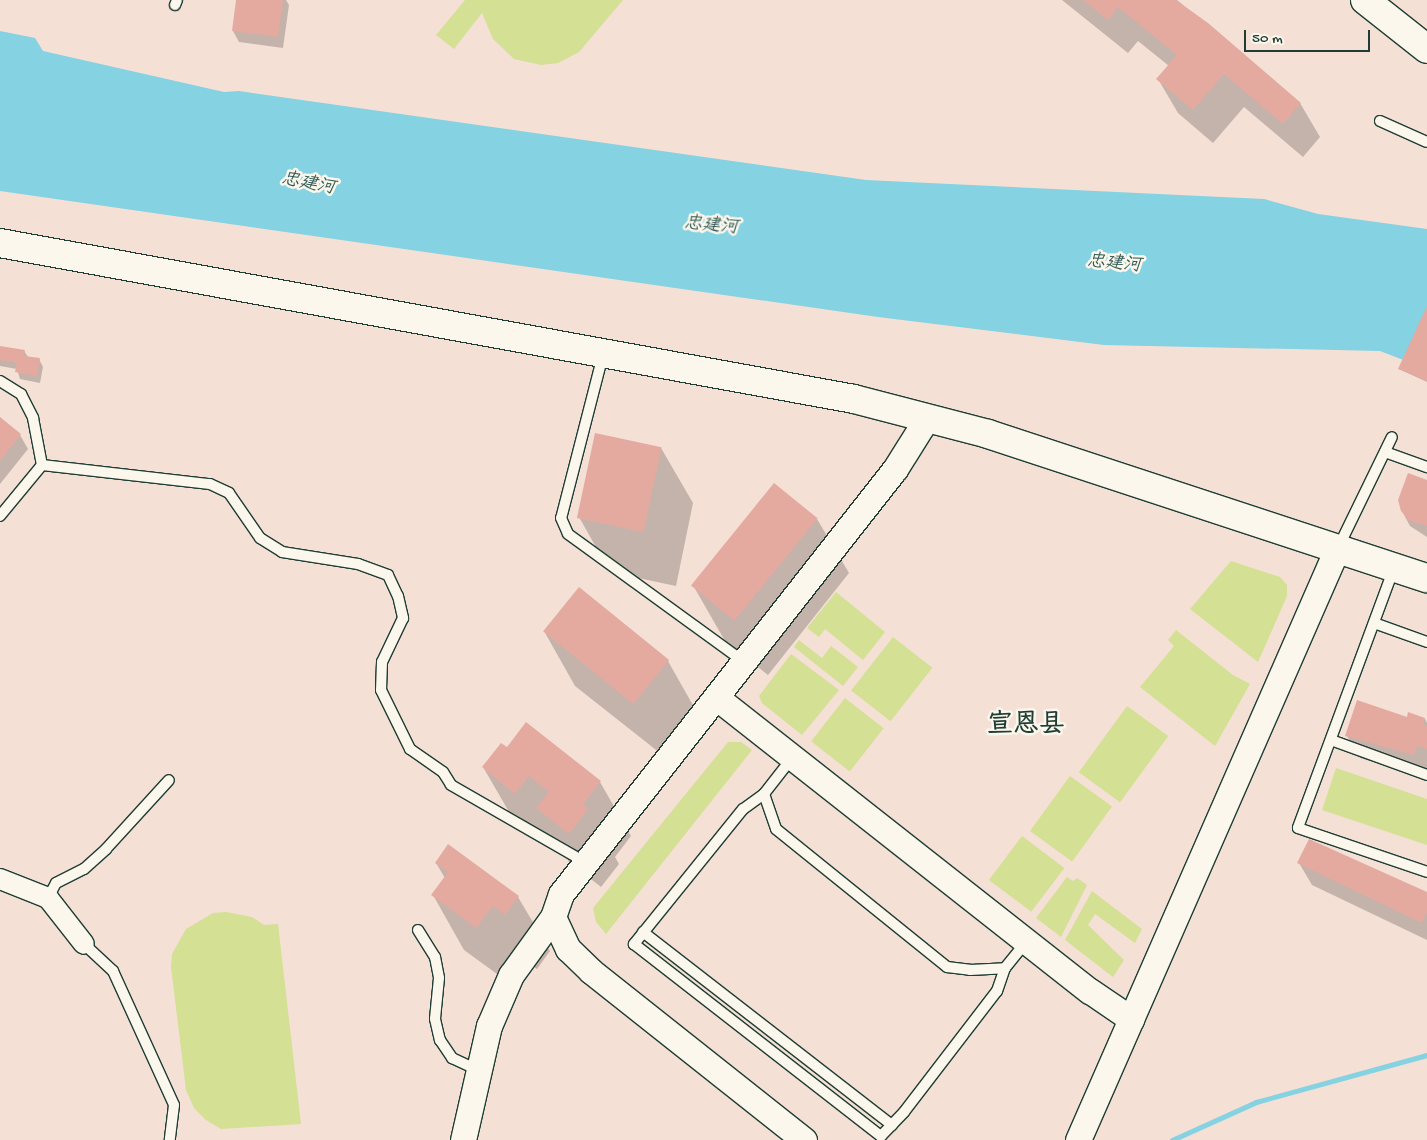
<!DOCTYPE html>
<html>
<head>
<meta charset="utf-8">
<style>
  body { margin:0 }
  #map { position:relative; width:1427px; height:1140px; overflow:hidden; background:#f4e0d5; font-family:"Gochi Hand","LXGW WenKai TC",sans-serif }
  div>[style] { position:absolute }
  [style*='--x'] { left:calc(var(--x)*1px); top:calc(var(--y)*1px); width:calc(var(--w)*1px); rotate:calc(var(--a)*1deg) }
  .green>* { inset:0; background:#d4e093; transform-origin:0 0 }
  .water>* { inset:0; background:#84d2e2 }
  .shadow>* { inset:0; background:#0003 }
  .stream>* { height:5px; margin:-2.5px; padding:0 2.5px; transform-origin:2.5px; border-radius:2.5px; background:#84d2e2 }
  .building>* { inset:0; background:#e4aaa0; transform-origin:0 0 }
  .roads { filter:drop-shadow(1px 0 #1f3d34) drop-shadow(-1px 0 #1f3d34) drop-shadow(0 1px #1f3d34) drop-shadow(0 -1px #1f3d34) }
  .service>* { height:10px; margin:-5px; padding:0 5px; transform-origin:5px; border-radius:5px; background:#fbf7ec }
  .minor>* { height:20px; margin:-10px; padding:0 10px; transform-origin:10px; border-radius:10px; background:#fbf7ec }
  .tertiary>* { height:25px; margin:-12.5px; padding:0 12.5px; transform-origin:12.5px; border-radius:12.5px; background:#fbf7ec }
  .secondary>* { height:28px; margin:-14px; padding:0 14px; transform-origin:14px; border-radius:14px; background:#fbf7ec }
  span { translate:-50% -50%; white-space:nowrap; text-align:center; line-height:1.15; -webkit-text-stroke:5px #fbf7ec; paint-order:stroke }
  .water-label { font-size:18px; color:#335b57; font-style:italic }
  .town-label { font-size:26px; color:#1f3d34; font-weight:700 }
  .scale { position:absolute; left:1244px; top:30px; width:126px; height:22px; box-sizing:border-box; border:2px solid #1f3d34; border-top:0; padding-left:6px; font-size:15px; line-height:18px; white-space:nowrap; color:#1f3d34; -webkit-text-stroke:4px #fbf7ec; paint-order:stroke }
</style>
</head>
<body>
<div id="map">
  <div class="green">
    <i style="clip-path:polygon(465px 0,623px 0,579px 52px,558px 63px,541px 65px,514px 59px,493px 39px,482px 13px,454px 49px,436px 35px)"></i>
    <i style="clip-path:polygon(1231px 561px,1280px 577px,1287px 585px,1287px 596px,1258px 662px,1190px 609px)"></i>
    <i style="clip-path:polygon(836px 592px,885px 632px,863px 660px,825px 629px,819px 637px,807px 628px)"></i>
    <i style="clip-path:polygon(1176px 630px,1233px 675px,1250px 684px,1215px 746px,1140px 687px,1174px 646px,1168px 640px)"></i>
    <i style="left:893px;top:637px;width:50px;height:68px;rotate:38deg"></i>
    <i style="clip-path:polygon(799px 640px,822px 658px,831px 646px,858px 667px,843px 686px,794px 647px)"></i>
    <i style="clip-path:polygon(791px 654px,839px 690px,802px 735px,762px 703px,759px 696px)"></i>
    <i style="left:845px;top:698px;width:49px;height:55px;rotate:38deg"></i>
    <i style="left:1127px;top:706px;width:51px;height:82px;rotate:36deg"></i>
    <i style="clip-path:polygon(728px 742px,741px 742px,752px 750px,606px 934px,596px 922px,593px 908px)"></i>
    <i style="clip-path:polygon(1336px 768px,1427px 799px,1427px 845px,1322px 810px)"></i>
    <i style="left:1070px;top:776px;width:52px;height:68px;rotate:36deg"></i>
    <i style="left:1022px;top:836px;width:53px;height:55px;rotate:37deg"></i>
    <i style="clip-path:polygon(1067px 877px,1073px 881px,1077px 878px,1087px 885px,1061px 937px,1036px 918px)"></i>
    <i style="clip-path:polygon(1092px 891px,1142px 929px,1135px 943px,1095px 914px,1088px 925px,1124px 960px,1113px 977px,1065px 940px)"></i>
    <i style="clip-path:polygon(226px 912px,252px 917px,264px 925px,278px 924px,301px 1124px,221px 1129px,206px 1120px,194px 1108px,186px 1090px,171px 967px,172px 954px,186px 929px,213px 913px)"></i>
  </div>
  <div class="water">
    <i style="clip-path:polygon(0 31px,35px 38px,43px 51px,224px 92px,239px 91px,866px 180px,1264px 199px,1318px 214px,1427px 229px,1427px 369px,1380px 351px,1104px 345px,878px 317px,0 191px)"></i>
  </div>
  <div class="shadow">
    <i style="clip-path:polygon(237px 0,286px 0,289px 5px,283px 48px,239px 42px,233px 31px)"></i>
    <i style="clip-path:polygon(1062px 0,1177px 0,1300px 103px,1320px 137px,1303px 157px,1244px 107px,1213px 143px,1178px 113px,1158px 79px,1169px 66px,1138px 41px,1128px 53px)"></i>
    <i style="clip-path:polygon(1427px 309px,1427px 382px,1399px 369px)"></i>
    <i style="clip-path:polygon(0 347px,24px 351px,28px 357px,39px 359px,43px 367px,40px 383px,20px 379px,17px 369px,0 366px)"></i>
    <i style="clip-path:polygon(0 419px,20px 435px,28px 449px,0 484px)"></i>
    <i style="clip-path:polygon(661px 448px,693px 503px,676px 586px,610px 572px,579px 517px)"></i>
    <i style="clip-path:polygon(1427px 481px,1427px 537px,1410px 526px,1402px 511px)"></i>
    <i style="clip-path:polygon(817px 519px,849px 573px,768px 675px,725px 641px,694px 587px)"></i>
    <i style="clip-path:polygon(544px 631px,668px 661px,699px 716px,665px 757px,575px 686px)"></i>
    <i style="clip-path:polygon(1408px 718px,1425px 719px,1427px 723px,1427px 778px,1360px 758px,1347px 736px)"></i>
    <i style="clip-path:polygon(507px 749px,600px 782px,631px 836px,615px 857px,619px 864px,601px 887px,569px 862px,555px 837px,547px 847px,515px 822px,483px 767px)"></i>
    <i style="clip-path:polygon(436px 863px,518px 897px,550px 951px,537px 969px,524px 960px,508px 982px,464px 950px,433px 895px,445px 878px)"></i>
    <i style="clip-path:polygon(1299px 863px,1427px 895px,1427px 940px,1312px 885px)"></i>
  </div>
  <div class="stream">
    <i style="--x:1172;--y:1140;--w:92;--a:-24.3"></i>
    <i style="--x:1256;--y:1102;--w:177;--a:-15.4"></i>
  </div>
  <div class="building">
    <i style="clip-path:polygon(236px 0,283px 0,278px 37px,232px 31px)"></i>
    <i style="clip-path:polygon(1083px 0,1176px 0,1208px 23px,1301px 103px,1283px 124px,1224px 74px,1193px 110px,1156px 79px,1177px 55px,1118px 7px,1108px 20px)"></i>
    <i style="clip-path:polygon(1427px 306px,1427px 381px,1398px 369px)"></i>
    <i style="clip-path:polygon(0 346px,25px 350px,24px 356px,40px 358px,37px 376px,15px 372px,17px 363px,0 360px)"></i>
    <i style="clip-path:polygon(0 417px,21px 434px,0 461px)"></i>
    <i style="left:595px;top:433px;width:68px;height:87px;rotate:12deg"></i>
    <i style="clip-path:polygon(1408px 473px,1427px 480px,1427px 526px,1410px 521px,1401px 511px,1398px 500px)"></i>
    <i style="left:774px;top:483px;width:56px;height:132px;rotate:39deg"></i>
    <i style="left:579px;top:587px;width:116px;height:57px;rotate:39deg"></i>
    <i style="clip-path:polygon(1357px 700px,1407px 717px,1408px 712px,1425px 718px,1423px 724px,1427px 726px,1427px 749px,1417px 746px,1414px 755px,1345px 736px)"></i>
    <i style="clip-path:polygon(526px 722px,601px 781px,583px 804px,588px 809px,569px 834px,536px 808px,549px 792px,529px 776px,515px 794px,482px 767px,501px 743px,507px 747px)"></i>
    <i style="clip-path:polygon(1309px 839px,1427px 892px,1427px 912px,1422px 923px,1297px 863px)"></i>
    <i style="clip-path:polygon(448px 844px,519px 896px,505px 915px,493px 906px,476px 928px,431px 895px,448px 872px,435px 863px)"></i>
  </div>
  <div class="roads">
    <div class="service">
      <i style="--x:175;--y:5;--w:5;--a:-68"></i>
      <i style="--x:1380;--y:121;--w:51;--a:24.1"></i>
      <i style="--x:603;--y:355;--w:168;--a:104.4"></i>
      <i style="--x:561;--y:518;--w:17;--a:66"></i>
      <i style="--x:568;--y:534;--w:218;--a:36"></i>
      <i style="--x:0;--y:381;--w:25;--a:32"></i>
      <i style="--x:21;--y:394;--w:27;--a:63"></i>
      <i style="--x:33;--y:418;--w:48;--a:79.2"></i>
      <i style="--x:42;--y:465;--w:66;--a:129.5"></i>
      <i style="--x:1385;--y:452;--w:45;--a:19.7"></i>
      <i style="--x:42;--y:465;--w:169;--a:6.5"></i>
      <i style="--x:210;--y:484;--w:21;--a:25"></i>
      <i style="--x:229;--y:493;--w:55;--a:55.4"></i>
      <i style="--x:260;--y:538;--w:26;--a:32"></i>
      <i style="--x:282;--y:552;--w:77;--a:9"></i>
      <i style="--x:358;--y:564;--w:32;--a:20"></i>
      <i style="--x:388;--y:575;--w:23;--a:65"></i>
      <i style="--x:398;--y:596;--w:23;--a:77"></i>
      <i style="--x:403;--y:618;--w:49;--a:115.5"></i>
      <i style="--x:382;--y:662;--w:28;--a:92"></i>
      <i style="--x:381;--y:690;--w:66;--a:63.8"></i>
      <i style="--x:410;--y:749;--w:40;--a:34.9"></i>
      <i style="--x:443;--y:772;--w:15;--a:58"></i>
      <i style="--x:451;--y:785;--w:155;--a:29.9"></i>
      <i style="--x:1338;--y:548;--w:123;--a:-64.1"></i>
      <i style="--x:1394;--y:568;--w:277;--a:110.3"></i>
      <i style="--x:1298;--y:828;--w:136;--a:18.8"></i>
      <i style="--x:1374;--y:623;--w:56;--a:19.7"></i>
      <i style="--x:1331;--y:740;--w:102;--a:20"></i>
      <i style="--x:792;--y:758;--w:46;--a:127.9"></i>
      <i style="--x:764;--y:794;--w:26;--a:144"></i>
      <i style="--x:743;--y:809;--w:174;--a:128.9"></i>
      <i style="--x:634;--y:944;--w:313;--a:37.9"></i>
      <i style="--x:881;--y:1136;--w:33;--a:-46"></i>
      <i style="--x:904;--y:1112;--w:153;--a:-52.5"></i>
      <i style="--x:997;--y:991;--w:24;--a:-71"></i>
      <i style="--x:1005;--y:968;--w:33;--a:-51"></i>
      <i style="--x:764;--y:794;--w:37;--a:71"></i>
      <i style="--x:776;--y:829;--w:220;--a:38.9"></i>
      <i style="--x:947;--y:967;--w:23;--a:7"></i>
      <i style="--x:970;--y:970;--w:35;--a:-3"></i>
      <i style="--x:48;--y:898;--w:17;--a:-62"></i>
      <i style="--x:56;--y:883;--w:31;--a:-27"></i>
      <i style="--x:84;--y:869;--w:30;--a:-42"></i>
      <i style="--x:106;--y:849;--w:93;--a:-47.6"></i>
      <i style="--x:418;--y:930;--w:32;--a:58"></i>
      <i style="--x:435;--y:957;--w:21;--a:79"></i>
      <i style="--x:439;--y:978;--w:41;--a:95.6"></i>
      <i style="--x:435;--y:1019;--w:22;--a:77"></i>
      <i style="--x:440;--y:1040;--w:22;--a:56"></i>
      <i style="--x:452;--y:1058;--w:29;--a:25"></i>
      <i style="--x:643;--y:932;--w:315;--a:37.8"></i>
      <i style="--x:84;--y:944;--w:40;--a:43"></i>
      <i style="--x:113;--y:971;--w:147;--a:65.5"></i>
      <i style="--x:174;--y:1105;--w:35;--a:97"></i>
    </div>
    <div class="minor">
      <i style="--x:0;--y:879;--w:52;--a:21.6"></i>
      <i style="--x:48;--y:898;--w:58;--a:52"></i>
    </div>
    <div class="tertiary">
      <i style="--x:717;--y:698;--w:474;--a:38.2"></i>
      <i style="--x:1090;--y:991;--w:50;--a:34.3"></i>
      <i style="--x:463;--y:1140;--w:117;--a:-77.2"></i>
      <i style="--x:489;--y:1026;--w:56;--a:-66.7"></i>
      <i style="--x:511;--y:975;--w:72;--a:-54.1"></i>
      <i style="--x:804;--y:1140;--w:272;--a:-141.6"></i>
      <i style="--x:591;--y:971;--w:32;--a:-136"></i>
      <i style="--x:568;--y:949;--w:35;--a:-115"></i>
      <i style="--x:553;--y:917;--w:24;--a:-71"></i>
      <i style="--x:561;--y:894;--w:541;--a:-51.84"></i>
      <i style="--x:895;--y:469;--w:60;--a:-57.9"></i>
      <i style="--x:1078;--y:1140;--w:645;--a:-66.34"></i>
    </div>
    <div class="secondary">
      <i style="--x:1365;--y:0;--w:79;--a:38.3"></i>
      <i style="--x:0;--y:243;--w:868;--a:10.35"></i>
      <i style="--x:854;--y:399;--w:138;--a:14.6"></i>
      <i style="--x:988;--y:434;--w:462;--a:18.2"></i>
    </div>
  </div>
  <div class="water-label">
    <span style="left:308px;top:185px;rotate:11deg">忠建河</span>
    <span style="left:711px;top:227px;rotate:5deg">忠建河</span>
    <span style="left:1114px;top:265px;rotate:5deg">忠建河</span>
  </div>
  <div class="town-label">
    <span style="left:1026px;top:727px">宣恩县</span>
  </div>
  <div class="scale">50 m</div>
</div>
</body>
</html>
